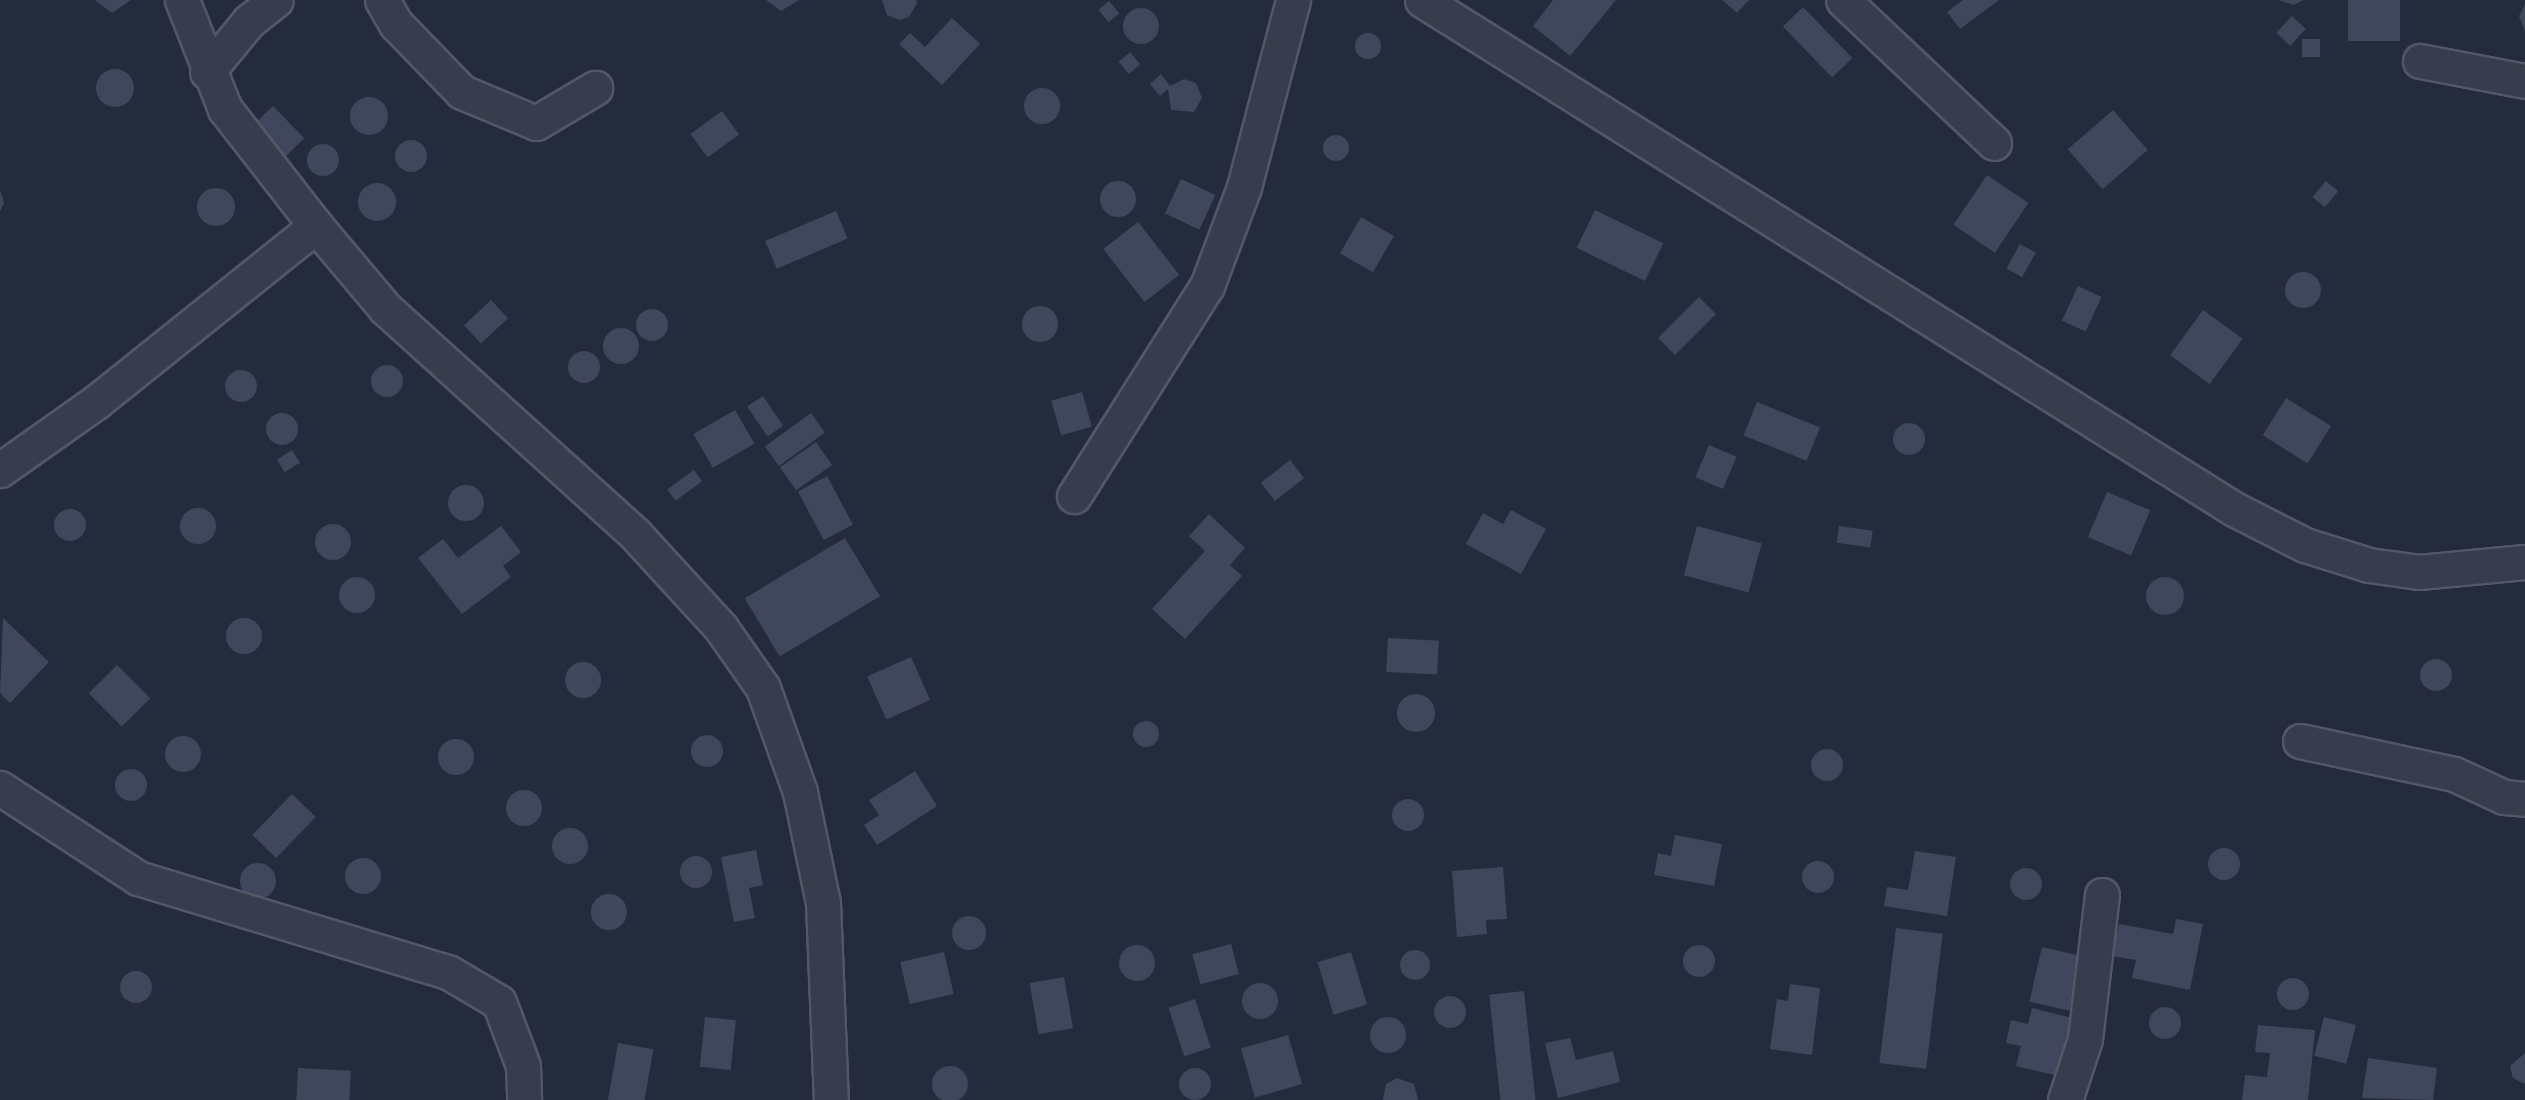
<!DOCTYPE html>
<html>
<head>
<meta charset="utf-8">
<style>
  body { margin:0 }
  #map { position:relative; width:2525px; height:1100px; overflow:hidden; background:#242b3d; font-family:Roboto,sans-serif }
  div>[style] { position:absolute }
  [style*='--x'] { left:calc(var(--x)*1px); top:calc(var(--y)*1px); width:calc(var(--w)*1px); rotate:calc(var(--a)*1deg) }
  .building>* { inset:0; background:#40475d; transform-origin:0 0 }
  .round { border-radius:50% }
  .roads { filter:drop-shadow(2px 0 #535868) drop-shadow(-2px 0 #535868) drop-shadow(0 2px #535868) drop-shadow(0 -2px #535868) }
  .minor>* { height:33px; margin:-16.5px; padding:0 16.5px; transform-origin:16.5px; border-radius:16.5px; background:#383d4e }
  span { translate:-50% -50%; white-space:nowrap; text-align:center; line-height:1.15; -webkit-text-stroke:6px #1d2232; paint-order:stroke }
</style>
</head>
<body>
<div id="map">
  <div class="building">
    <i style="clip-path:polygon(95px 0,131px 0,112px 13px)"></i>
    <i style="clip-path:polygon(766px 0,799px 0,781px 11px)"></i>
    <i style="clip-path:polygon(882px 0,916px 0,917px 3px,909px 17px,899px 20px,887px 15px)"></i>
    <i style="clip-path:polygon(1553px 0,1616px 0,1570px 56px,1533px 26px)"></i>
    <i style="clip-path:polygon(1722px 0,1749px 0,1737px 13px)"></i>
    <i style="clip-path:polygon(1963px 0,1999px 0,1960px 29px,1947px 12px)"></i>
    <i style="clip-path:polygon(2278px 0,2303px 0,2294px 5px)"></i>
    <i style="left:2348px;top:0;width:52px;height:41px"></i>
    <i style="left:1109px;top:1px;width:16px;height:14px;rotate:50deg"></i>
    <i style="clip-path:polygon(2525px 4px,2525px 31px,2519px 16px)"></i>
    <i style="left:1803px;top:7px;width:71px;height:28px;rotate:46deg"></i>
    <i class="round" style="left:1123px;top:8px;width:36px;height:36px"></i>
    <i style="left:2292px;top:16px;width:19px;height:23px;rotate:43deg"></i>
    <i style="clip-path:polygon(952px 18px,980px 44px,942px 85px,899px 44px,910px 33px,925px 47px)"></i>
    <i class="round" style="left:1355px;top:33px;width:26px;height:26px"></i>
    <i style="left:2302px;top:39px;width:18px;height:18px"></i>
    <i style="left:1130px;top:52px;width:16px;height:15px;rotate:50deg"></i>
    <i class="round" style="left:96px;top:69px;width:38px;height:38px"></i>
    <i style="clip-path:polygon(1161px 74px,1170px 86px,1184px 79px,1196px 83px,1202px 98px,1194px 112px,1171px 110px,1168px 89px,1160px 96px,1150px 84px)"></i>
    <i class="round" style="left:1024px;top:88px;width:36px;height:36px"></i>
    <i class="round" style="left:350px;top:97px;width:38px;height:38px"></i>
    <i style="left:273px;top:106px;width:45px;height:27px;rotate:46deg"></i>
    <i style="left:2113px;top:110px;width:53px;height:60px;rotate:49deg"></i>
    <i style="left:722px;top:111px;width:29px;height:39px;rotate:54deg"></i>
    <i class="round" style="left:1323px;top:135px;width:26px;height:26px"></i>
    <i class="round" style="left:395px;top:140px;width:32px;height:32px"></i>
    <i class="round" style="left:307px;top:144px;width:32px;height:32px"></i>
    <i style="left:1987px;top:175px;width:50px;height:60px;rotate:34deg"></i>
    <i style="left:1181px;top:179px;width:38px;height:38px;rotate:25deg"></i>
    <i style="left:2326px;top:181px;width:16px;height:21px;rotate:40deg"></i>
    <i class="round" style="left:1100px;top:181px;width:36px;height:36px"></i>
    <i class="round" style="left:358px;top:183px;width:38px;height:38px"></i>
    <i class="round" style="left:197px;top:188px;width:38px;height:38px"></i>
    <i style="clip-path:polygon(0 190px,4px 203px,0 211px)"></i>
    <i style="left:1595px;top:210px;width:76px;height:42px;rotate:26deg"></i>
    <i style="left:836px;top:211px;width:30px;height:77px;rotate:67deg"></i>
    <i style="left:1361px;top:217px;width:38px;height:42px;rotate:30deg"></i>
    <i style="left:1138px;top:222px;width:67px;height:44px;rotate:52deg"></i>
    <i style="left:2020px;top:244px;width:18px;height:28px;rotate:29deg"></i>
    <i class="round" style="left:2285px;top:272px;width:36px;height:36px"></i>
    <i style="left:2078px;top:286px;width:26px;height:38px;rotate:25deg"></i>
    <i style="left:1699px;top:297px;width:24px;height:58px;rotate:45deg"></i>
    <i style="left:491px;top:300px;width:25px;height:37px;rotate:47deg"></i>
    <i class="round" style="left:1022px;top:306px;width:36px;height:36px"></i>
    <i class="round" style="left:636px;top:309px;width:32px;height:32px"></i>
    <i style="left:2203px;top:310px;width:49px;height:56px;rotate:36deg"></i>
    <i class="round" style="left:603px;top:328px;width:36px;height:36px"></i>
    <i class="round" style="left:568px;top:351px;width:32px;height:32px"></i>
    <i class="round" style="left:371px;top:365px;width:32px;height:32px"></i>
    <i class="round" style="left:225px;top:370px;width:32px;height:32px"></i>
    <i style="left:1082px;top:392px;width:36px;height:32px;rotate:74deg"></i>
    <i style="left:763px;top:396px;width:36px;height:19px;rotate:56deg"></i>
    <i style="left:2286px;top:398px;width:53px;height:44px;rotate:32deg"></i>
    <i style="left:1757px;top:402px;width:68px;height:36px;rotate:22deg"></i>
    <i style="left:735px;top:410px;width:39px;height:48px;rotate:60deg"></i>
    <i style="left:811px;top:413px;width:24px;height:57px;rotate:54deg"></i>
    <i class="round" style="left:266px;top:413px;width:32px;height:32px"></i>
    <i class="round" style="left:1893px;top:423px;width:32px;height:32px"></i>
    <i style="left:816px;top:442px;width:28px;height:44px;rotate:55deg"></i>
    <i style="left:1709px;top:445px;width:30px;height:35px;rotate:23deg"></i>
    <i style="left:292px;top:450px;width:15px;height:18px;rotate:58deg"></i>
    <i style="left:1290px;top:460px;width:23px;height:37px;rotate:52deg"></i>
    <i style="left:694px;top:470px;width:14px;height:33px;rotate:54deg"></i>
    <i style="left:827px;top:476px;width:55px;height:33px;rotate:62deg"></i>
    <i class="round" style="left:448px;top:485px;width:36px;height:36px"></i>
    <i style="left:2107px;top:492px;width:47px;height:49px;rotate:23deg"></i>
    <i class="round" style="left:180px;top:508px;width:36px;height:36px"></i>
    <i class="round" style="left:54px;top:509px;width:32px;height:32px"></i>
    <i style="clip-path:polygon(1511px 510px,1546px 529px,1521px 574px,1466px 544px,1483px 513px,1503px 524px)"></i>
    <i style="clip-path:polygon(1209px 514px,1245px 548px,1230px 565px,1242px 576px,1185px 639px,1152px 609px,1205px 551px,1189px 536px)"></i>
    <i class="round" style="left:315px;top:524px;width:36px;height:36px"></i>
    <i style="clip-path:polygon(501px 526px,521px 552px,503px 566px,511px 577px,462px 614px,418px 558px,443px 539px,458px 558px)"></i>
    <i style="left:1697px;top:526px;width:67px;height:51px;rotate:15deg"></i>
    <i style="left:1839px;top:526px;width:34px;height:17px;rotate:8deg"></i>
    <i style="left:845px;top:538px;width:68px;height:117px;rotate:59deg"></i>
    <i class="round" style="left:2146px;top:577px;width:38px;height:38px"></i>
    <i class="round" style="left:339px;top:577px;width:36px;height:36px"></i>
    <i style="clip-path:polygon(3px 618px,49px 662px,10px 703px,0 693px)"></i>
    <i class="round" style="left:226px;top:618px;width:36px;height:36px"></i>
    <i style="left:1388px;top:638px;width:51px;height:34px;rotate:3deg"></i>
    <i style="left:911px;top:657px;width:47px;height:48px;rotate:66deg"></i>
    <i class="round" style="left:2420px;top:659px;width:32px;height:32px"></i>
    <i class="round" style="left:565px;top:662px;width:36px;height:36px"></i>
    <i style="left:117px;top:665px;width:47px;height:40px;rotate:45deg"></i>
    <i class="round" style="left:1397px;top:694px;width:38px;height:38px"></i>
    <i class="round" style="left:1133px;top:721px;width:26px;height:26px"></i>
    <i class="round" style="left:691px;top:735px;width:32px;height:32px"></i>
    <i class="round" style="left:165px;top:736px;width:36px;height:36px"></i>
    <i class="round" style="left:438px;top:739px;width:36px;height:36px"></i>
    <i class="round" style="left:1811px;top:749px;width:32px;height:32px"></i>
    <i class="round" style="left:115px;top:769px;width:32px;height:32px"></i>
    <i style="clip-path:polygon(915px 771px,937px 806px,877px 845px,864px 825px,879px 815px,869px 800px)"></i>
    <i class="round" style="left:506px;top:790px;width:36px;height:36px"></i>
    <i style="left:292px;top:794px;width:33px;height:57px;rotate:44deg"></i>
    <i class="round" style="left:1392px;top:799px;width:32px;height:32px"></i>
    <i class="round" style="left:552px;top:828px;width:36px;height:36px"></i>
    <i style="clip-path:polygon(1675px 835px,1722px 844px,1714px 886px,1654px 875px,1658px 853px,1671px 856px)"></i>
    <i class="round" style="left:2208px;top:848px;width:32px;height:32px"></i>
    <i style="clip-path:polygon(756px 850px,763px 885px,749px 888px,755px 918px,734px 922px,721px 857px)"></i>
    <i style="clip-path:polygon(1915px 851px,1956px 857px,1947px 916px,1884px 906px,1887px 887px,1908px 890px)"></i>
    <i class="round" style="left:680px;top:856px;width:32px;height:32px"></i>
    <i class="round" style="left:345px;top:858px;width:36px;height:36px"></i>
    <i class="round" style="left:1802px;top:861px;width:32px;height:32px"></i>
    <i class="round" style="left:240px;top:863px;width:36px;height:36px"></i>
    <i style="clip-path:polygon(1503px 867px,1507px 919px,1486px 920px,1487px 934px,1457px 937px,1452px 871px)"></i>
    <i class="round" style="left:2010px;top:868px;width:32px;height:32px"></i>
    <i class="round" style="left:591px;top:894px;width:36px;height:36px"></i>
    <i class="round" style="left:952px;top:916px;width:34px;height:34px"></i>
    <i style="clip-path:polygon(2176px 919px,2203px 924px,2190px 990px,2132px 978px,2136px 960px,2112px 956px,2119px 924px,2173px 934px)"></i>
    <i style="left:1896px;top:928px;width:47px;height:136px;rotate:7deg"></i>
    <i style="left:1231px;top:944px;width:31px;height:40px;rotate:75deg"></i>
    <i class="round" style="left:1119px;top:945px;width:36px;height:36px"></i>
    <i class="round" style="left:1683px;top:945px;width:32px;height:32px"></i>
    <i style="left:2042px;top:947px;width:41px;height:56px;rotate:13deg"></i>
    <i class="round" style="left:1400px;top:950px;width:30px;height:30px"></i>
    <i style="left:944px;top:952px;width:43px;height:45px;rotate:77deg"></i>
    <i style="left:1351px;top:952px;width:55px;height:35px;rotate:73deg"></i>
    <i class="round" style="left:120px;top:971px;width:32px;height:32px"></i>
    <i style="left:1064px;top:977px;width:52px;height:35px;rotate:80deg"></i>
    <i class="round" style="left:2277px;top:978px;width:32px;height:32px"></i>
    <i class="round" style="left:1242px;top:983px;width:36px;height:36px"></i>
    <i style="clip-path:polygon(1790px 984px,1820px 988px,1812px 1055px,1770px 1049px,1777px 999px,1788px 1001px)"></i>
    <i style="left:1524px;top:991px;width:110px;height:35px;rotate:84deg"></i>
    <i class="round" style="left:1434px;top:996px;width:32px;height:32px"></i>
    <i style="left:1195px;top:999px;width:51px;height:28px;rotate:72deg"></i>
    <i class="round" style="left:2149px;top:1007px;width:32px;height:32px"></i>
    <i style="clip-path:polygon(2032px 1008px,2072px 1018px,2058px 1076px,2016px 1066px,2021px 1046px,2006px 1043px,2011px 1020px,2028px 1024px)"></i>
    <i class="round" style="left:1370px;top:1017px;width:36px;height:36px"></i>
    <i style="left:705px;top:1017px;width:31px;height:50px;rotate:6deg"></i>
    <i style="left:2324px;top:1017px;width:33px;height:40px;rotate:14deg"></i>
    <i style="clip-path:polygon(2258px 1025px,2315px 1030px,2308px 1100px,2242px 1100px,2245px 1075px,2267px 1077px,2270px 1053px,2255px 1052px)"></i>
    <i style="left:1288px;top:1035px;width:51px;height:49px;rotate:74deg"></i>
    <i style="clip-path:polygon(1570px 1038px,1576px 1060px,1613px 1051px,1620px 1082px,1558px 1098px,1545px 1043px)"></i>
    <i style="left:618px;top:1043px;width:36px;height:58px;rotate:10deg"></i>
    <i style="clip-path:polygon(2525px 1053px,2525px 1084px,2513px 1078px,2510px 1066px)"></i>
    <i style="clip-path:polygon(2368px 1058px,2437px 1068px,2433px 1100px,2362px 1098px)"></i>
    <i class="round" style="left:932px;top:1066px;width:36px;height:36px"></i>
    <i class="round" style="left:1179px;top:1068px;width:32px;height:32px"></i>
    <i style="left:298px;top:1068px;width:53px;height:32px;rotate:3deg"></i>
    <i style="clip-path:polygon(1397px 1078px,1414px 1084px,1418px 1100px,1383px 1100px,1386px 1084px)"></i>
  </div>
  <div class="roads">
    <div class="minor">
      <i style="--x:182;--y:0;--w:117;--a:68.5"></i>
      <i style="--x:225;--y:109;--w:148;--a:52.1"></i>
      <i style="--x:316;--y:226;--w:107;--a:49.9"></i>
      <i style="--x:385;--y:308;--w:337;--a:42.1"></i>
      <i style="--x:635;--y:534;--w:127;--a:47.5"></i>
      <i style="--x:721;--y:628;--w:73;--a:55"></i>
      <i style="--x:763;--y:688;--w:110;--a:70.4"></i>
      <i style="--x:800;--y:792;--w:113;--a:78.3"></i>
      <i style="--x:823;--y:903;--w:197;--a:87.7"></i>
      <i style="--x:382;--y:0;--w:28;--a:60"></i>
      <i style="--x:396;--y:24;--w:95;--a:45.9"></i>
      <i style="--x:462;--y:92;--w:80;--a:22.7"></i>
      <i style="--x:536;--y:123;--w:69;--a:-30.7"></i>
      <i style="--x:1422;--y:0;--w:958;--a:32.08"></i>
      <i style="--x:2234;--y:509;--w:80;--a:26.9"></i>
      <i style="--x:2305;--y:545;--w:67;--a:17.4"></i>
      <i style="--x:2369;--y:565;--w:50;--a:8"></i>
      <i style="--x:2419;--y:572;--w:106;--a:-5.4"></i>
      <i style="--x:1843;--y:0;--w:208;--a:43.4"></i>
      <i style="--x:2420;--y:61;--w:107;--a:10.8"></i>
      <i style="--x:207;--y:72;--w:66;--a:-50.5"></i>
      <i style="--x:249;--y:21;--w:34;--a:-38"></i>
      <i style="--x:0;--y:470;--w:118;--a:-35.3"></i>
      <i style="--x:96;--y:402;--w:282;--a:-38.7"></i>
      <i style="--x:1074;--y:496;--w:249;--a:-57.7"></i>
      <i style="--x:1207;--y:286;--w:106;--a:-69.5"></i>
      <i style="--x:1244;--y:187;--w:193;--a:-75.3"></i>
      <i style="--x:2300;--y:741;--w:157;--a:12.1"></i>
      <i style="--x:2454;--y:774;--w:55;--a:24.7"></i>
      <i style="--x:2504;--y:797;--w:21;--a:5"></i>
      <i style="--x:0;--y:788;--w:165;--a:33.1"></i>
      <i style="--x:138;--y:878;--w:324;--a:16.9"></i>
      <i style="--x:448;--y:972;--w:59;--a:30.5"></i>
      <i style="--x:499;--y:1002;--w:68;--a:69.4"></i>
      <i style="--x:523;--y:1066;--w:34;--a:88"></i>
      <i style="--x:2065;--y:1100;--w:64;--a:-71.8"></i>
      <i style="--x:2085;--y:1039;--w:145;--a:-83.3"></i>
    </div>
  </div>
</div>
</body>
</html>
